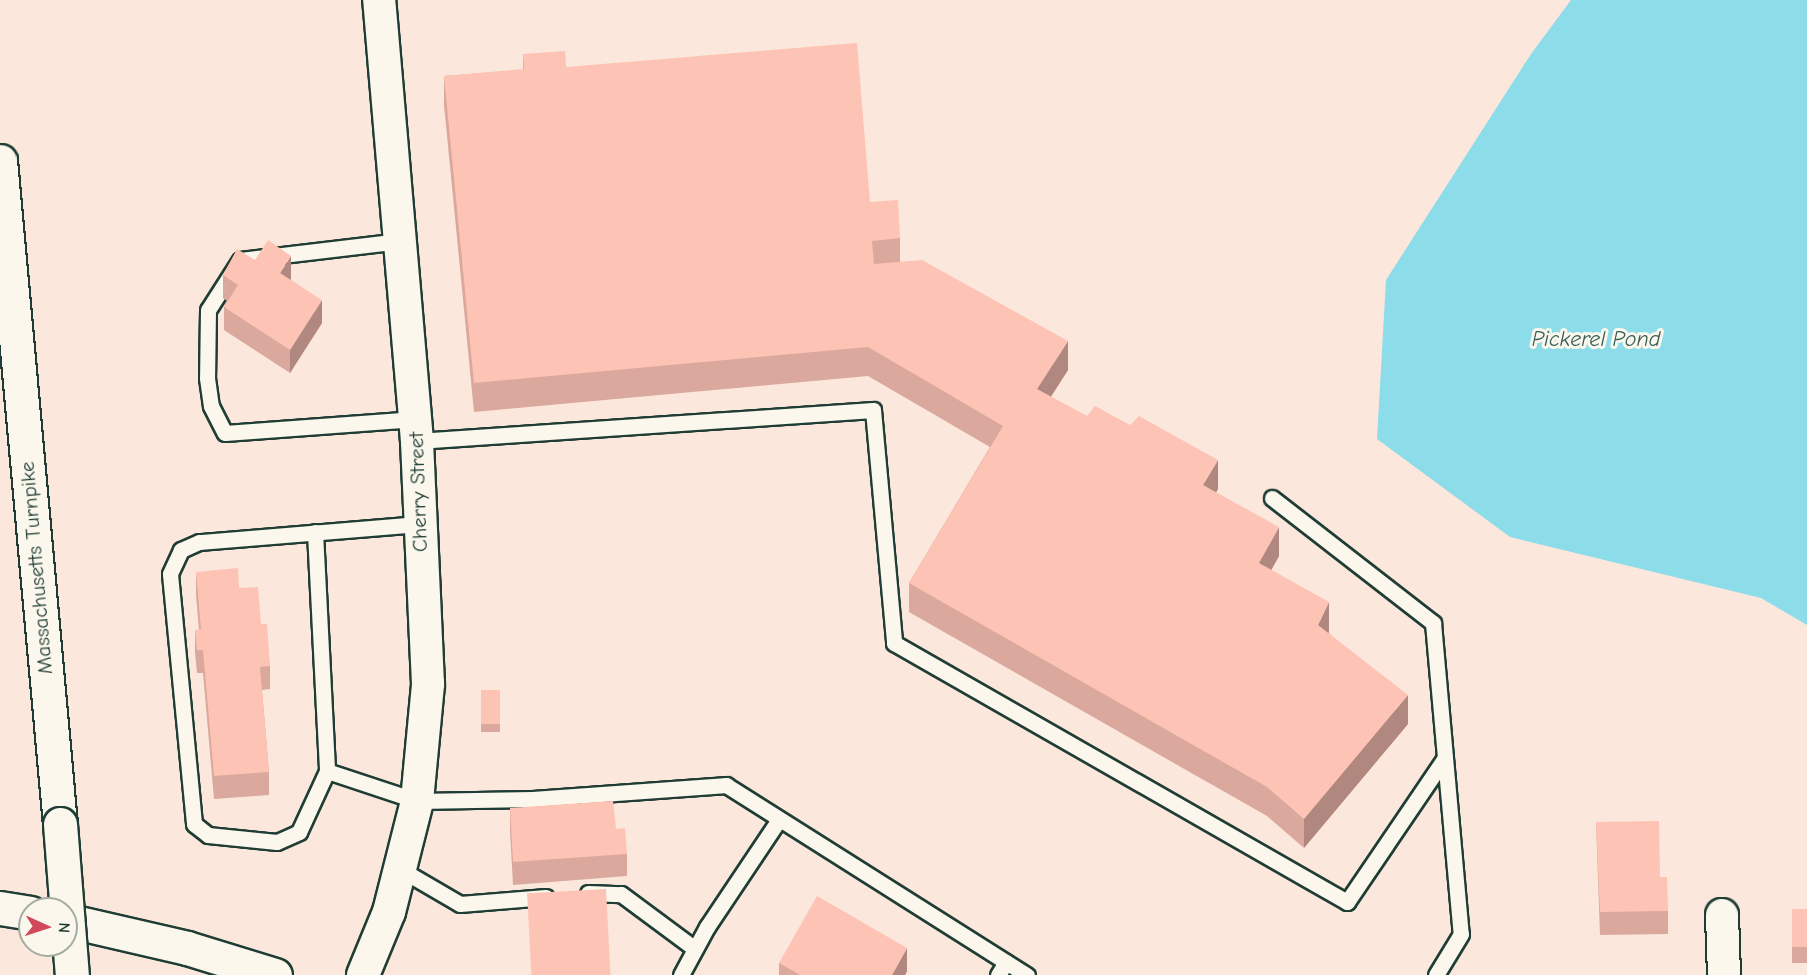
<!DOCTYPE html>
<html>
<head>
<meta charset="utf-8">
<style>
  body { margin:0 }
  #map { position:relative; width:1807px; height:975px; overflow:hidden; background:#fce7dc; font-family:"Comic Neue",sans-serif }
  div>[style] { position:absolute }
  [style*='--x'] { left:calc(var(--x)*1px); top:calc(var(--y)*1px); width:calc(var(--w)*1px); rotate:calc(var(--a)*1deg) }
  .water>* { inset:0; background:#8ddcea }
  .roads { filter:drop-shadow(2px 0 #1f3d34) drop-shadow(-2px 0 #1f3d34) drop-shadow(0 2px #1f3d34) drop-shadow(0 -2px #1f3d34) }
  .service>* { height:15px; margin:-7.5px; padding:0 7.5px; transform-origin:7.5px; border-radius:7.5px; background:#fbf7ec }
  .minor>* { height:32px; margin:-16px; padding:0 16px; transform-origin:16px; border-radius:16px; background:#fbf7ec }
  .primary>* { height:33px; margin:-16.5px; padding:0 16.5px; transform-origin:16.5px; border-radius:16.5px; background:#fbf7ec }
  .motorway>* { height:33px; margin:-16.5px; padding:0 16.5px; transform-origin:16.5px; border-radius:16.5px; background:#fbf7ec }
  .bridges { filter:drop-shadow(2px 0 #1f3d34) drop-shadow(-2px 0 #1f3d34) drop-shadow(0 2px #1f3d34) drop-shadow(0 -2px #1f3d34) }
  .motorway-bridge>* { height:33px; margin:-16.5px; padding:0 16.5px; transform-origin:16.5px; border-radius:16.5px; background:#fbf7ec }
  .wall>* { inset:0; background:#daa89c; transform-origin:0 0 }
  .shaded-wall>* { inset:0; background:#b1887f }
  .building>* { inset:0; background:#fdc3b5; transform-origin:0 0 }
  span { translate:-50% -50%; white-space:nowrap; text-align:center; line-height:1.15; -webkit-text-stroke:6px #fbf7ec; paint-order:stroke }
  .street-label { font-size:21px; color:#1f3d34 }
  .water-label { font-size:22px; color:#355d58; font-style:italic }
  .north { position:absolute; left:18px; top:897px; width:60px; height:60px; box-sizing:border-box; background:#fbf7ec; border:2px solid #a3ada2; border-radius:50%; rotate:93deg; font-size:16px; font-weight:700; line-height:24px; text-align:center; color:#1f3d34 }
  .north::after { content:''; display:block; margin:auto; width:21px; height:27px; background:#d1495b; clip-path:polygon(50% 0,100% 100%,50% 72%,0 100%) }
</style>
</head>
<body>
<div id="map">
  <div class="water">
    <i style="clip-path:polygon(1571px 0,1807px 0,1807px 625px,1761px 598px,1510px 537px,1377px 439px,1386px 280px,1531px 54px)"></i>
  </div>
  <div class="roads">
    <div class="service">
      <i style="--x:400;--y:241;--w:161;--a:173.2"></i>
      <i style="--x:240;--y:260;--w:59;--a:122.6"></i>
      <i style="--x:208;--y:310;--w:68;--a:90.8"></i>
      <i style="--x:207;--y:378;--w:28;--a:82"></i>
      <i style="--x:211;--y:406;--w:30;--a:63"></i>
      <i style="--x:225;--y:433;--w:191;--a:-4.2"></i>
      <i style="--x:417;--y:441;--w:457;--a:-3.9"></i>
      <i style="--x:873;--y:410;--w:234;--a:84.8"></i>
      <i style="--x:894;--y:643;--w:522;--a:29.76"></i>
      <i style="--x:1347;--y:902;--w:174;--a:-55.8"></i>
      <i style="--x:1272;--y:498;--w:204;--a:37.8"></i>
      <i style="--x:1433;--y:623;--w:312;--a:84.9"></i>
      <i style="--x:1461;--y:934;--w:48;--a:121.4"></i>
      <i style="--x:419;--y:524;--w:221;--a:175.3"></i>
      <i style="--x:199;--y:542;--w:20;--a:156"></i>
      <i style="--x:181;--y:550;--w:26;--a:115"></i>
      <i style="--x:170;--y:574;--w:251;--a:84.5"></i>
      <i style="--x:194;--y:824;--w:18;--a:38"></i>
      <i style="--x:208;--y:835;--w:69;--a:5.8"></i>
      <i style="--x:277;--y:842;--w:24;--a:-24"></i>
      <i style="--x:299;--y:832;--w:67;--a:-65.3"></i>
      <i style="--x:327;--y:771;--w:95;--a:18.4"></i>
      <i style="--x:417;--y:801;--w:116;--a:-1"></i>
      <i style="--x:533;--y:799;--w:194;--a:-4.1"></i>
      <i style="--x:726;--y:785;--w:356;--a:32.3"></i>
      <i style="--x:315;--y:532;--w:239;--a:87.1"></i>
      <i style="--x:400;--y:869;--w:69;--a:30.3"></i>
      <i style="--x:460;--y:904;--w:86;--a:-4.7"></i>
      <i style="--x:588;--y:893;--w:33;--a:2"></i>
      <i style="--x:621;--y:894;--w:92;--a:36.6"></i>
      <i style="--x:681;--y:975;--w:55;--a:-61.6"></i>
      <i style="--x:707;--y:927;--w:128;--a:-56.2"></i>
      <i style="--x:998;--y:975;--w:15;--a:-58"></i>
    </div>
    <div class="minor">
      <i style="--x:1722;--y:915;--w:60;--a:88.1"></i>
      <i style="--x:363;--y:975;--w:68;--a:-67.6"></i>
      <i style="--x:389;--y:912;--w:114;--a:-75.8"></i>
      <i style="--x:417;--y:801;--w:118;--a:-84.6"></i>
      <i style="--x:428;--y:684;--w:243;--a:-92.6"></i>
      <i style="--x:417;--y:441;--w:443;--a:-94.9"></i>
    </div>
    <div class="primary">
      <i style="--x:0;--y:908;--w:30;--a:9"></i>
      <i style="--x:66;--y:920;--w:124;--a:13"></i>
      <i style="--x:187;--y:948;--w:92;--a:17.1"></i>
    </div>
    <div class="motorway">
      <i style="--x:0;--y:161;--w:666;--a:84.83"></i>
    </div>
  </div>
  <div class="bridges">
    <div class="motorway-bridge">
      <i style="--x:60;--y:824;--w:151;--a:85.5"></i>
    </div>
  </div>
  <div class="wall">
    <i style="clip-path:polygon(523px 54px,566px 67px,870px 202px,900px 238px,900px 262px,1068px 370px,1051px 397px,1218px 489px,1216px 492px,1279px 556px,1271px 570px,1329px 631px,1329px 633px,1408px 724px,1304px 848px,1267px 816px,909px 612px,909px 583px,990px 447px,868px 376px,474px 412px,444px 105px,444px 76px,523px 70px)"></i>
    <i style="clip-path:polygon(255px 260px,291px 279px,291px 280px,322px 323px,290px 373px,224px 330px,224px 307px,227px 301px,223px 298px,223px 275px)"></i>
    <i style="clip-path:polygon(196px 572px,239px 588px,261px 624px,270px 666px,270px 689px,262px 690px,269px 772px,269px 795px,214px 799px,203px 673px,197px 673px,195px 653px,195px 630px,199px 630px,196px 595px)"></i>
    <i style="left:481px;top:690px;width:19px;height:42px"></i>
    <i style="clip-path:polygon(510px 808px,616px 829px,627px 854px,627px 876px,513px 885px,510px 831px)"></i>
    <i style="clip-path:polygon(1596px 822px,1660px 877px,1668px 911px,1668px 934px,1600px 935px)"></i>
    <i style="left:1792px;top:909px;width:15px;height:54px"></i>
    <i style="clip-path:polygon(779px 963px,907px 971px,905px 975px,779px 975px)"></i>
  </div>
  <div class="shaded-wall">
    <i style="clip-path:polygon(291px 256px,291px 279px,280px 296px,280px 273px)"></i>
    <i style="clip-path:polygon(322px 300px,322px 323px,290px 373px,290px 350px)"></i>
    <i style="clip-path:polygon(1068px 341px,1068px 370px,1037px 418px,1037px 389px)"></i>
    <i style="clip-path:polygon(1218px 460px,1218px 489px,1203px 514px,1203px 485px)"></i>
    <i style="clip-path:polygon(1279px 527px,1279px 556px,1259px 592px,1259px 563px)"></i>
    <i style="clip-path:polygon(1329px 602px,1329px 631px,1318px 654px,1318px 625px)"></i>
    <i style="clip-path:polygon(1408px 695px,1408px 724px,1304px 848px,1304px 819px)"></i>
    <i style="clip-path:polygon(907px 948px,907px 971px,905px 975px,892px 975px)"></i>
  </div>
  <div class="building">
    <i style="clip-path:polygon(857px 43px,870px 202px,898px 200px,900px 238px,872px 241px,874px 264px,922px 260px,1068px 341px,1037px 389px,1087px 416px,1095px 406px,1130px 425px,1139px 416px,1218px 460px,1203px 485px,1279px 527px,1259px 563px,1329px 602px,1318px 625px,1408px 695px,1304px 819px,1267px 787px,909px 583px,1003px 426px,868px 347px,474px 383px,444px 76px,524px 69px,523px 54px,565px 51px,566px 67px)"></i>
    <i style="clip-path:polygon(268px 240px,291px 256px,280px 273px,322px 300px,290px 350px,224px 307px,238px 285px,223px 275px,237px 249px,255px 260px)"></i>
    <i style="clip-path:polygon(238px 568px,239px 588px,258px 587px,261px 624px,267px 624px,270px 666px,260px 667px,269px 772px,214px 776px,203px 650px,197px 650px,195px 630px,201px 629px,196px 572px)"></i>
    <i style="left:481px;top:690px;width:19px;height:34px"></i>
    <i style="clip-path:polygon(613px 801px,616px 829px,625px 828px,627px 854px,513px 862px,510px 808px)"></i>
    <i style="clip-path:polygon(1659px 821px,1660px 877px,1667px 877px,1668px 911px,1600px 912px,1596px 822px)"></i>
    <i style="left:606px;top:889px;width:86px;height:79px;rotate:87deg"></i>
    <i style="clip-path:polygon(817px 896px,907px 948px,892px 975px,800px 975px,779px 963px)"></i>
    <i style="left:1792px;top:909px;width:15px;height:38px"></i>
  </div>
  <div class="street-label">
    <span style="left:418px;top:492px;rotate:-92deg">Cherry Street</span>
    <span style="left:36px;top:568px;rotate:-95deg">Massachusetts Turnpike</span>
  </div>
  <div class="water-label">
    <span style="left:1596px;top:340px">Pickerel Pond</span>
  </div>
  <div class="north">N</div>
</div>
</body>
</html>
